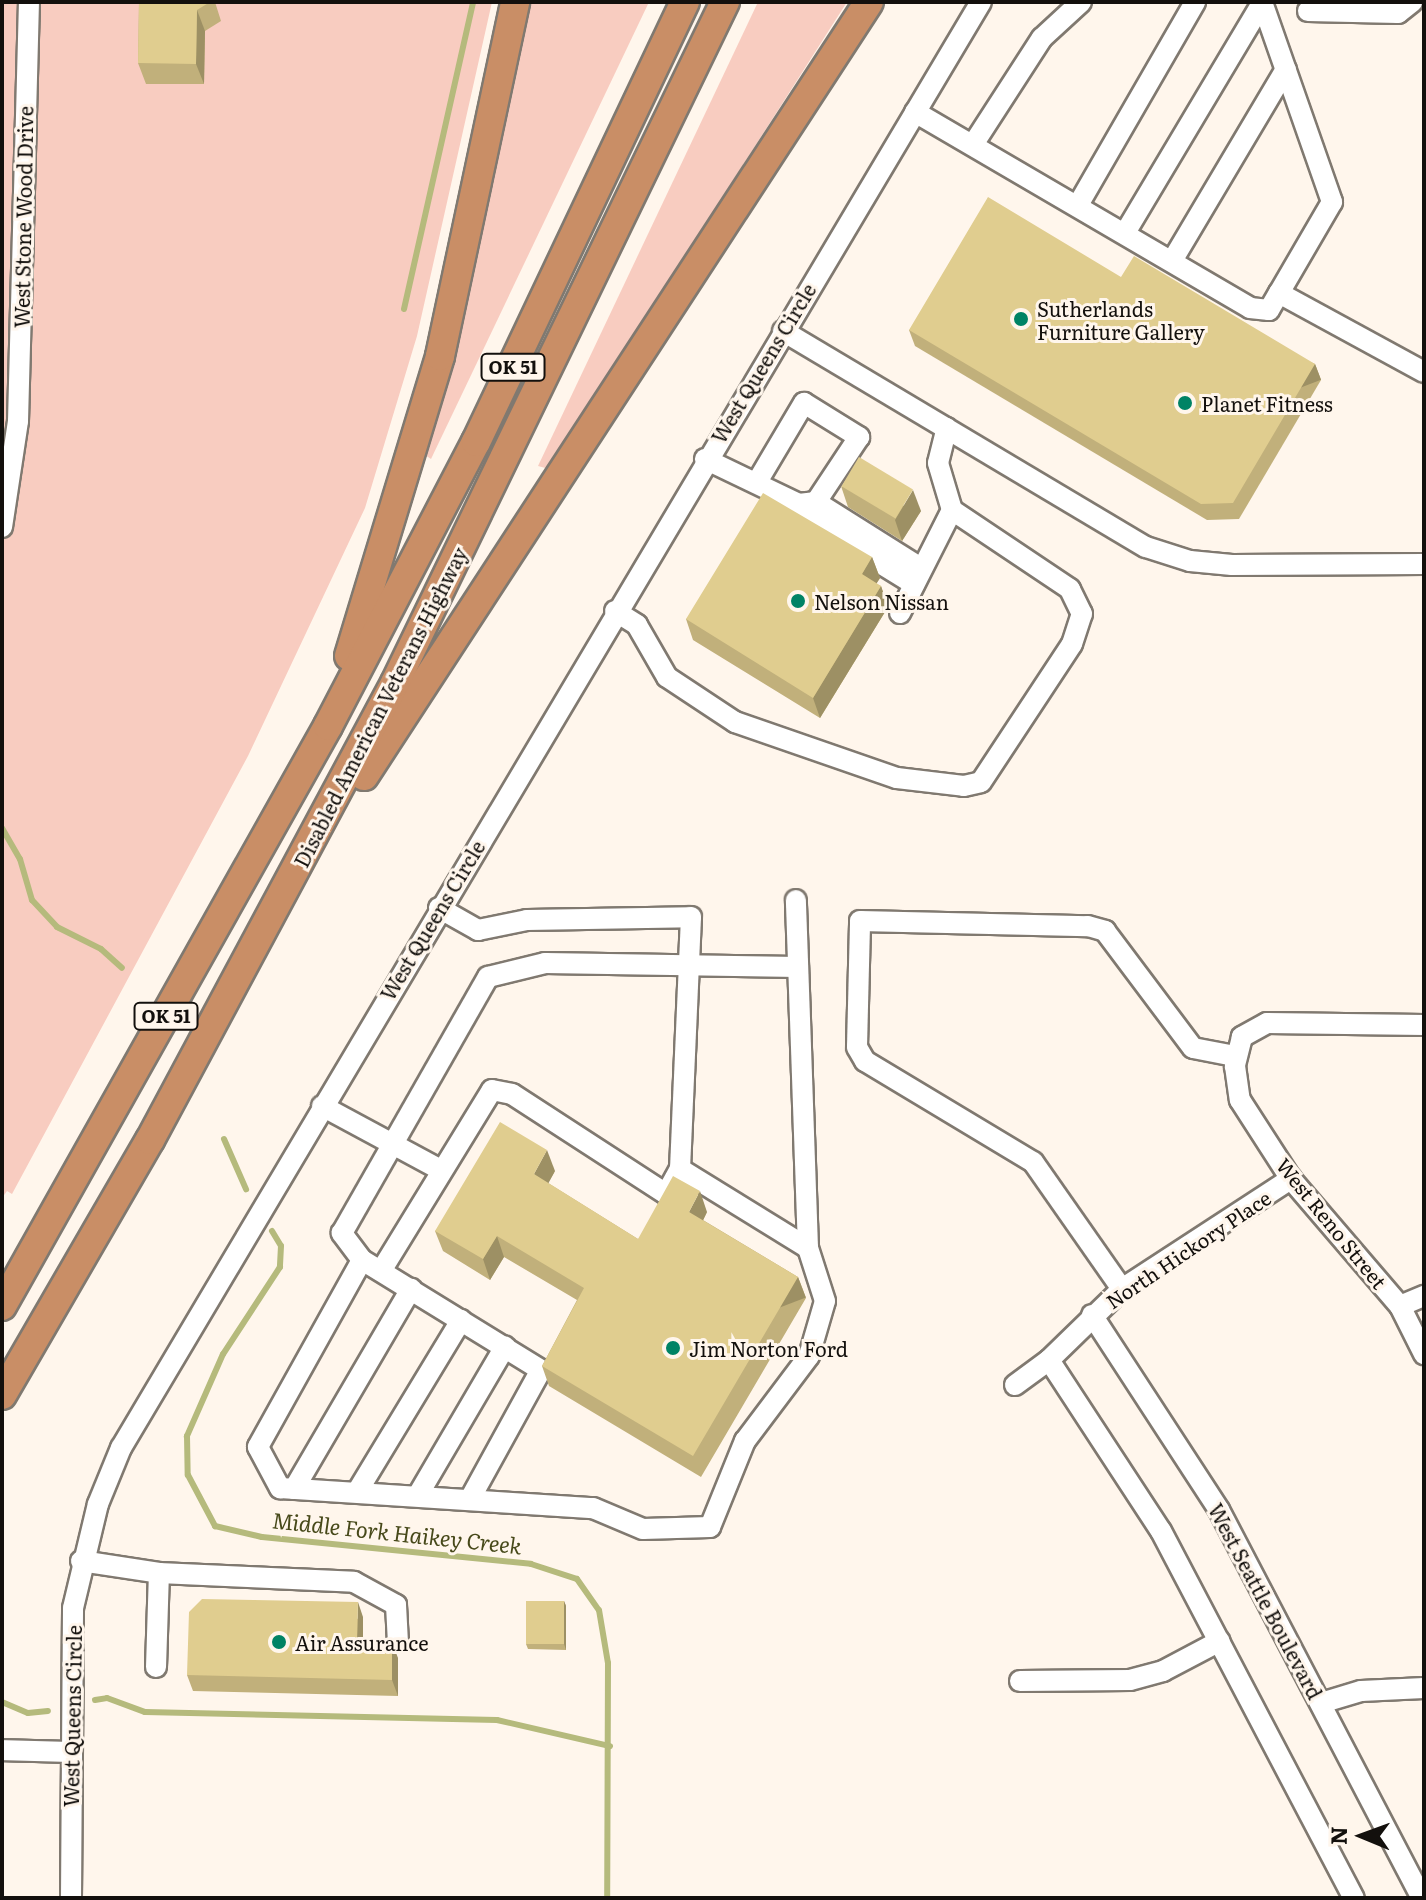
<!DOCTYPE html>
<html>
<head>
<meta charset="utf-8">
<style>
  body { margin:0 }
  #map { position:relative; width:1426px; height:1900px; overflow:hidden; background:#fff6ec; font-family:Literata,serif }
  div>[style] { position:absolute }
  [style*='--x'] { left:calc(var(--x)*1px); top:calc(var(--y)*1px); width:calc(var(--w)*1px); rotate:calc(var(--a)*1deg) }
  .green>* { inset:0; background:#f8ccc0 }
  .stream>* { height:6px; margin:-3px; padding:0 3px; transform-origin:3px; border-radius:3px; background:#b5ba7c }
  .roads { filter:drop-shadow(2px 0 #807970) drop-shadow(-2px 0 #807970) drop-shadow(0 2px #807970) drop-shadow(0 -2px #807970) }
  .minor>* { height:20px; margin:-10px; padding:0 10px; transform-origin:10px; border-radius:10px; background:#fff }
  .highway>* { height:28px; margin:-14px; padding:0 14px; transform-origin:14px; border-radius:14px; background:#c98e66 }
  .wall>* { inset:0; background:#c1b07b }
  .shaded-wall>* { inset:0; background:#9d9064; transform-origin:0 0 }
  .building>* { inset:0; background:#e0cd8f; transform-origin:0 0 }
  .dots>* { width:22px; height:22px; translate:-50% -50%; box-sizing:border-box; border:4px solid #fff6ec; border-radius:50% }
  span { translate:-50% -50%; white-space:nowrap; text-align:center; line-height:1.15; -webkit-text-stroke:6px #fff6ec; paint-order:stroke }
  .shield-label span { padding:2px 6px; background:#fff6ec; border:2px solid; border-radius:6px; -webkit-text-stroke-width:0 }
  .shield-label { font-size:18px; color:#13100d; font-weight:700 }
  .street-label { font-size:20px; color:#13100d }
  .poi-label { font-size:20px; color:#13100d }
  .left { translate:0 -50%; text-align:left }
  .water-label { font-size:22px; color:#47491a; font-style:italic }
  .frame { position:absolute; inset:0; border:4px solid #13100d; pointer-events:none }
  .north { position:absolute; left:1322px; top:1796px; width:80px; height:80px; -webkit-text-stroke:6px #fff6ec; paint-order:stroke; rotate:271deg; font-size:22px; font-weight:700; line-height:32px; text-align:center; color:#13100d }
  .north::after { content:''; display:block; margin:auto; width:28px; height:36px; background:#13100d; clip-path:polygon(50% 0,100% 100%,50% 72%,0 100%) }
</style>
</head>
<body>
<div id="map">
  <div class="green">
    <i style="clip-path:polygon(2px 2px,492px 2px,417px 336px,365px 508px,248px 756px,12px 1194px,7px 1191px,2px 1198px)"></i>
    <i style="clip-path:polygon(528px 2px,649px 2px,431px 459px,422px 453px)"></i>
    <i style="clip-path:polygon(758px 2px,847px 2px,549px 469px,538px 466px)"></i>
  </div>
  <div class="stream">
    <i style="--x:404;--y:309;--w:315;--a:-77.3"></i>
    <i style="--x:2;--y:828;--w:36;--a:60"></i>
    <i style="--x:20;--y:859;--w:43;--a:73.7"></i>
    <i style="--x:32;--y:900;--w:37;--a:47"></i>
    <i style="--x:57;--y:927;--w:49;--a:26.6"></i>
    <i style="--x:101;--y:949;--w:28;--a:42"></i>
    <i style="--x:224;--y:1139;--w:55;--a:66.3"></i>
    <i style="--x:272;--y:1231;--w:17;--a:59"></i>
    <i style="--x:281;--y:1246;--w:21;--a:93"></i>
    <i style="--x:280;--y:1267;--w:104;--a:123.2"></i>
    <i style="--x:223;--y:1354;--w:90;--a:113.7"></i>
    <i style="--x:187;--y:1436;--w:39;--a:89"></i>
    <i style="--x:188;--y:1475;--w:58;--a:62.1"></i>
    <i style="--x:215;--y:1526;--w:48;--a:13.2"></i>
    <i style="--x:262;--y:1537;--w:270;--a:5.7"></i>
    <i style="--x:531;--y:1564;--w:48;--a:18.1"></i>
    <i style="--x:577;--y:1579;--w:38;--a:55"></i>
    <i style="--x:599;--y:1610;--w:54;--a:80.4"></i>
    <i style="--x:608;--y:1663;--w:235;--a:90.2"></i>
    <i style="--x:95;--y:1700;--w:12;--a:-9"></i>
    <i style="--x:107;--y:1698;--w:40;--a:20.2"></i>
    <i style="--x:145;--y:1712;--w:352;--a:1.3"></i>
    <i style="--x:497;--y:1720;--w:116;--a:13"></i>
    <i style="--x:2;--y:1702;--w:28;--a:23"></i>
    <i style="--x:28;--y:1713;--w:20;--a:-6"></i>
  </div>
  <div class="roads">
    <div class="minor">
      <i style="--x:1262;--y:2;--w:212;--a:70.7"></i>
      <i style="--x:1332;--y:202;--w:105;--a:120.2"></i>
      <i style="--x:1279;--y:293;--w:165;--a:28.6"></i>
      <i style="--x:1308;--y:11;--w:90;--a:1.3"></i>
      <i style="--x:1398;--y:13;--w:18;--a:-38"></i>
      <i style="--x:915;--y:112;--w:388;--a:30.3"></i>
      <i style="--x:1250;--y:308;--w:19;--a:6"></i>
      <i style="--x:1269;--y:310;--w:20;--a:-60"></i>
      <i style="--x:974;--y:143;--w:125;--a:-57.1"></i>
      <i style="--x:1042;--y:38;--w:53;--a:-42.7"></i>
      <i style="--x:1078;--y:205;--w:234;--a:-60"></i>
      <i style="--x:1125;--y:233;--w:268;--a:-59.2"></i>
      <i style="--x:1172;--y:261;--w:223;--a:-59.3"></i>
      <i style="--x:783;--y:331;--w:422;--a:30.8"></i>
      <i style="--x:1146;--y:547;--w:46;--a:17.7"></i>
      <i style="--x:1190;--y:561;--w:42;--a:5.4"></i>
      <i style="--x:1232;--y:565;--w:192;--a:-0.3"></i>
      <i style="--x:705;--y:459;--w:104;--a:25.6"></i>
      <i style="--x:799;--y:504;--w:17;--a:-7"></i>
      <i style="--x:816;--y:502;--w:124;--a:32.2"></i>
      <i style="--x:757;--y:482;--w:92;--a:-59.3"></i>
      <i style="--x:804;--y:403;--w:65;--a:31.7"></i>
      <i style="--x:859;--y:437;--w:78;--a:123.5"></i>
      <i style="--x:799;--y:504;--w:16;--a:60"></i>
      <i style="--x:807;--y:518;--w:126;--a:31.7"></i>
      <i style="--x:2;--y:527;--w:107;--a:-81.4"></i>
      <i style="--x:18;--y:421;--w:419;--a:-88.5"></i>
      <i style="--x:615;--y:611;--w:26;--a:32"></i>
      <i style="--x:637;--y:625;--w:60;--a:60"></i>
      <i style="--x:667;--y:677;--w:82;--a:33.5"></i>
      <i style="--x:735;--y:722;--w:171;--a:19.1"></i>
      <i style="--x:897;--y:778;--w:67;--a:6.8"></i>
      <i style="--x:964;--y:786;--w:17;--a:-13"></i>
      <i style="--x:981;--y:782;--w:165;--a:-56.6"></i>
      <i style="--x:1072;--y:644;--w:32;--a:-72"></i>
      <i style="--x:1082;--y:614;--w:28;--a:-116"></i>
      <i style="--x:1070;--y:589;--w:142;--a:-146.2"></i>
      <i style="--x:952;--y:510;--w:49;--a:-106.6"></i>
      <i style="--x:938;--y:463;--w:36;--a:-76"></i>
      <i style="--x:900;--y:613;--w:115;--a:-63.2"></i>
      <i style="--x:439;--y:908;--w:45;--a:29.4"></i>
      <i style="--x:478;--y:930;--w:50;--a:-11.5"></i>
      <i style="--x:527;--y:920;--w:164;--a:-1"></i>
      <i style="--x:691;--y:917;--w:252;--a:92.5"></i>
      <i style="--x:1424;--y:1025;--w:157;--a:-179.3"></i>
      <i style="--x:1267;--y:1023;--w:29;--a:151"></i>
      <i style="--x:1242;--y:1037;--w:30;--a:104"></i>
      <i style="--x:1235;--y:1066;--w:34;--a:82"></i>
      <i style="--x:1240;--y:1100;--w:94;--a:57.2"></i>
      <i style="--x:1291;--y:1179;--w:167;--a:49.4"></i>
      <i style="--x:1400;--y:1306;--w:54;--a:63.4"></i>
      <i style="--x:322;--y:1106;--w:135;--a:28.3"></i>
      <i style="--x:362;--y:1260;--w:214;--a:119.1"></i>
      <i style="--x:258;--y:1447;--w:47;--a:61.8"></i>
      <i style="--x:280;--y:1488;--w:314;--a:3.7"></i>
      <i style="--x:593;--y:1508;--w:54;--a:22.8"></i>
      <i style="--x:643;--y:1529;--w:67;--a:-1.7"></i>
      <i style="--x:710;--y:1527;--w:93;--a:-67.9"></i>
      <i style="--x:745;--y:1441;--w:106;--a:-53"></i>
      <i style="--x:809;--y:1356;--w:57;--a:-73.8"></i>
      <i style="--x:825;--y:1301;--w:56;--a:-107.8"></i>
      <i style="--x:808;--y:1248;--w:348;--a:-92"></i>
      <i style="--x:381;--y:1271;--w:212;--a:-58.5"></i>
      <i style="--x:492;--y:1090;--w:20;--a:11"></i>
      <i style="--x:512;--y:1094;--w:184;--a:33"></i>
      <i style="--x:666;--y:1194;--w:29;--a:-61"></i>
      <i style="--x:680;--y:1169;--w:150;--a:31.7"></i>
      <i style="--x:1122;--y:1289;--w:155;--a:-125"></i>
      <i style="--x:1033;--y:1162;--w:196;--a:-149"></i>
      <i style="--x:865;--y:1061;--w:16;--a:-120"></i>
      <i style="--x:857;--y:1047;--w:126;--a:-88.6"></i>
      <i style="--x:860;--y:921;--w:228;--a:1.3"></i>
      <i style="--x:1088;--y:926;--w:18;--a:16"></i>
      <i style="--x:1105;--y:931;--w:146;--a:53.1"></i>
      <i style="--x:1193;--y:1048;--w:43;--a:10.8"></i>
      <i style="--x:1400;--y:1306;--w:26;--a:-23"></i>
      <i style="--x:1092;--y:1315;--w:233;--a:56.9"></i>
      <i style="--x:1219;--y:1510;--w:438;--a:62.4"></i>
      <i style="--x:1049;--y:1360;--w:204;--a:56.8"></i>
      <i style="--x:1161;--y:1531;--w:415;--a:62.3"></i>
      <i style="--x:1015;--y:1385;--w:42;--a:-36.3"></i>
      <i style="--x:1049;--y:1360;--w:102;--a:-44.2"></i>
      <i style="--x:1122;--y:1289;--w:202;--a:-33.1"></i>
      <i style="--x:294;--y:1489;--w:232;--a:-59.7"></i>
      <i style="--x:357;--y:1492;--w:201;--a:-58.8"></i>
      <i style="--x:418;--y:1495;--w:172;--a:-59.6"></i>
      <i style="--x:470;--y:1499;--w:147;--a:-61.2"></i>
      <i style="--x:541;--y:1370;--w:210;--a:-148.4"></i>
      <i style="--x:362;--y:1260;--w:34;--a:-127"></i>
      <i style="--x:342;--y:1233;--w:295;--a:-60.3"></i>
      <i style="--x:488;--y:977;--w:59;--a:-13.8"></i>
      <i style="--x:545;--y:963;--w:253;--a:0.9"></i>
      <i style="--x:81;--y:1561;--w:79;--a:8.7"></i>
      <i style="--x:159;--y:1573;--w:195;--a:2.6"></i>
      <i style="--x:354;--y:1582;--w:48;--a:28.7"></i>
      <i style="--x:396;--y:1605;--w:35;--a:87"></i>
      <i style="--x:156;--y:1667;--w:94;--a:-88.2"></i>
      <i style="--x:1020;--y:1681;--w:110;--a:-0.5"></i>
      <i style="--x:1130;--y:1680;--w:34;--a:-15"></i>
      <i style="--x:1163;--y:1671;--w:64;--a:-27.8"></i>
      <i style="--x:1321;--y:1703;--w:42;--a:-16.7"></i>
      <i style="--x:1361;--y:1691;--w:63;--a:-2.7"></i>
      <i style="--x:2;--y:1750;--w:68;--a:1.7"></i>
      <i style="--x:71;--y:1898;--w:290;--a:-89.6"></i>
      <i style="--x:73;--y:1608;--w:107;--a:-76.5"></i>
      <i style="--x:98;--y:1504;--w:61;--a:-67.7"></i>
      <i style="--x:121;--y:1448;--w:1682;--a:-59.26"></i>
    </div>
    <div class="highway">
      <i style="--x:349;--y:656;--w:313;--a:-73.1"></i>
      <i style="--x:440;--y:356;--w:362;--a:-78"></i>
      <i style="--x:364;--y:776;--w:924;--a:-56.88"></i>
      <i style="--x:2;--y:1306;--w:665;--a:-60.66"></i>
      <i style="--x:328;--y:726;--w:320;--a:-62.5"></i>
      <i style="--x:476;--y:442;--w:487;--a:-64.6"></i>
      <i style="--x:2;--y:1395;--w:295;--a:-59.9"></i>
      <i style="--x:150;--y:1140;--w:519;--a:-61.8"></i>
      <i style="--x:395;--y:683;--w:757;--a:-64.15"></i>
    </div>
  </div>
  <div class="wall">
    <i style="clip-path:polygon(139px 2px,215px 2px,221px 21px,205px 31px,204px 84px,146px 84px,138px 63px)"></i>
    <i style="clip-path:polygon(1121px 277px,1315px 364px,1321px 380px,1239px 519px,1207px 520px,915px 346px,909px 330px)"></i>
    <i style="clip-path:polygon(841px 486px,921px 511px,902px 541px,848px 507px)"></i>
    <i style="clip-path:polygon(872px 557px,880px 578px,876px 584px,881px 586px,888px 607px,820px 718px,693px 640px,686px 619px)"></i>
    <i style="clip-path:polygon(555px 1171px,548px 1183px,638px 1239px,707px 1212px,703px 1220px,798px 1277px,806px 1298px,701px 1477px,549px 1386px,542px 1366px,577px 1300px,504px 1257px,490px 1280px,443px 1251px,435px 1231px)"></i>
    <i style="clip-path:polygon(564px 1601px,566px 1606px,566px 1650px,528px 1649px,526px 1644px)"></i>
    <i style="clip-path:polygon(363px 1617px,363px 1642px,398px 1658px,398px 1696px,193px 1691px,187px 1675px)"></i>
  </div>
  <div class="shaded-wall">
    <i style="clip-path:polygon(197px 10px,205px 31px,204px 84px,196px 64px)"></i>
    <i style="left:1315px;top:364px;width:17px;height:161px;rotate:69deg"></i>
    <i style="clip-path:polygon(913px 490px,921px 511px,902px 541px,895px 520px)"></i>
    <i style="clip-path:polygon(872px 557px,880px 578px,869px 595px,862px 574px)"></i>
    <i style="clip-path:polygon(881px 586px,888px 607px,820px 718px,813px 698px)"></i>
    <i style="clip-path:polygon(547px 1150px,555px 1171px,542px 1195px,534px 1174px)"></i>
    <i style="clip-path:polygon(700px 1191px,707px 1212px,697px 1233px,689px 1212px)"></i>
    <i style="clip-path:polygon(497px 1236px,504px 1257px,490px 1280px,483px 1259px)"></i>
    <i style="left:798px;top:1277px;width:22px;height:208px;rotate:69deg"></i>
    <i style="clip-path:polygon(564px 1601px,566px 1606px,566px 1650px,564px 1644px)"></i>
    <i style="clip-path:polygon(358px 1602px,363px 1617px,363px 1657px,357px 1641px)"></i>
    <i style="clip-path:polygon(392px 1642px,398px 1658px,398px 1696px,392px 1680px)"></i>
  </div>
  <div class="building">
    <i style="clip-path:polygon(139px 2px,210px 2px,197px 10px,196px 64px,138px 63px)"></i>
    <i style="clip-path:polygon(988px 197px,1121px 277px,1134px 256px,1315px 364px,1233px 503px,1201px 504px,909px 330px)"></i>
    <i style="left:859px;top:457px;width:63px;height:34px;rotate:31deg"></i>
    <i style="clip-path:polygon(763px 493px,872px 557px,862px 574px,881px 586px,813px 698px,686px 619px)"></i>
    <i style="clip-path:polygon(500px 1122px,547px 1150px,534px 1174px,638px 1239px,673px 1176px,700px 1191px,689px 1212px,798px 1277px,693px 1456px,542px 1366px,584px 1288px,497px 1236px,483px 1259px,435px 1231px)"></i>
    <i style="clip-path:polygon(202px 1599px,358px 1602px,357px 1641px,392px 1642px,392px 1680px,187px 1675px,189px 1612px)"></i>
    <i style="left:526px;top:1601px;width:38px;height:43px"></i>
  </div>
  <div class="dots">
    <i style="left:1021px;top:319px;background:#008365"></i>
    <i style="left:1185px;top:403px;background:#008365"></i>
    <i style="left:798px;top:601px;background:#008365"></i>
    <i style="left:673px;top:1348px;background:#008365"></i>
    <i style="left:279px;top:1642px;background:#008365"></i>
  </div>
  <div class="shield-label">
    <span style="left:513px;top:367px">OK 51</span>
    <span style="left:166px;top:1016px">OK 51</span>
  </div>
  <div class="street-label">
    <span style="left:23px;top:217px;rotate:-89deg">West Stone Wood Drive</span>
    <span style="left:763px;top:363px;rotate:-59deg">West Queens Circle</span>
    <span style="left:380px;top:707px;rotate:-63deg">Disabled American Veterans Highway</span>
    <span style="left:432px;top:920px;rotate:-59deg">West Queens Circle</span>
    <span style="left:1332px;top:1223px;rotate:51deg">West Reno Street</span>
    <span style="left:1188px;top:1249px;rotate:-34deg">North Hickory Place</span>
    <span style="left:1266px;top:1601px;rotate:62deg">West Seattle Boulevard</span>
    <span style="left:72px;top:1716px;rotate:-89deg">West Queens Circle</span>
  </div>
  <div class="poi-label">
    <span class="left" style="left:1037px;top:320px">Sutherlands<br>Furniture Gallery</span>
    <span class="left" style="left:1201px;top:403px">Planet Fitness</span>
    <span class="left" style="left:814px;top:601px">Nelson Nissan</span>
    <span class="left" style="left:689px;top:1348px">Jim Norton Ford</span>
    <span class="left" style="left:295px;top:1642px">Air Assurance</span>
  </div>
  <div class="water-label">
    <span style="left:397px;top:1532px;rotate:6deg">Middle Fork Haikey Creek</span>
  </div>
  <div class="frame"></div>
  <div class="north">N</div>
</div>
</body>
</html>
